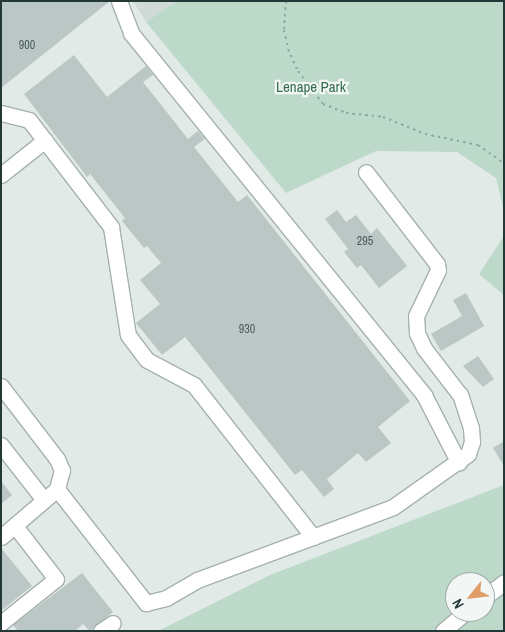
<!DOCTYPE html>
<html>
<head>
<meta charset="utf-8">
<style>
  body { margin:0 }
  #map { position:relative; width:505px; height:632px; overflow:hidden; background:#e2eae8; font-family:"Archivo Narrow",sans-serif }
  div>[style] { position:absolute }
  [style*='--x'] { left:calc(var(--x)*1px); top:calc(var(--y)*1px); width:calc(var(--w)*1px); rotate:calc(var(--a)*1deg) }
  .built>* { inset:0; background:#d0dad7 }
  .green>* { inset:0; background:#bdd9ca }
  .building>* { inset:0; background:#bac7c4 }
  .path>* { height:2px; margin-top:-1px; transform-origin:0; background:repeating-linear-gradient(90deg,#86aaa5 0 2.5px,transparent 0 6.5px) }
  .roads { filter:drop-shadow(1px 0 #a5b1af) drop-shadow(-1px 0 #a5b1af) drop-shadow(0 1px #a5b1af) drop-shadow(0 -1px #a5b1af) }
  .minor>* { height:15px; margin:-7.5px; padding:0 7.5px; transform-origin:7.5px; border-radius:7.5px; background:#fff }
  span { translate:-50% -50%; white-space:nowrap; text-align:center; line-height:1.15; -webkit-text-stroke:4.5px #f2f7f5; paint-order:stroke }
  .number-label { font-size:12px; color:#4a5c5a }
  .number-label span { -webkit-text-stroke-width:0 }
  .park-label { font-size:15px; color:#336b53 }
  .frame { position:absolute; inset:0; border:2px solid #243937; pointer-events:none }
  .north { position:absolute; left:445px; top:572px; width:50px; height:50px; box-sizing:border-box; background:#f2f7f5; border:1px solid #a0aba9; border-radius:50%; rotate:241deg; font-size:14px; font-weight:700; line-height:20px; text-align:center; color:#243937 }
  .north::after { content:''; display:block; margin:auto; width:18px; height:22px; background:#e19d69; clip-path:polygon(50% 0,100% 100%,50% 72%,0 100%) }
</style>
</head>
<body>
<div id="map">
  <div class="built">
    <i style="clip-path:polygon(133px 1px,177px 1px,146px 22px)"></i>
  </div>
  <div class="green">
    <i style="clip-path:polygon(177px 1px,504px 1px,504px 211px,496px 178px,457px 152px,376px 151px,286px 193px,146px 22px)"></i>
    <i style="clip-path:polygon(504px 236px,504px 295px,479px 274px)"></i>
    <i style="clip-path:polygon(evenodd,504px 485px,504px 631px,158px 631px,270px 575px,504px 485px,455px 582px,485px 582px,485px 612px,455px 612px,455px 582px)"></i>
  </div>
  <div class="building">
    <i style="clip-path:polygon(1px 1px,110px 1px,1px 88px)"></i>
    <i style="clip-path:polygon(74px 55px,107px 97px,146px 66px,153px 75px,143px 82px,188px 139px,198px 131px,205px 139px,194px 147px,238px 202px,247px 195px,410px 401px,378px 427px,391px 443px,366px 462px,358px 453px,327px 479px,334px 489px,324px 497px,302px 470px,295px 475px,185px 337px,162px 355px,136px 323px,160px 304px,140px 280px,161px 263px,147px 246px,144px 248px,122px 221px,125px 218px,90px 174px,87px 177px,24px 94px)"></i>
    <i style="clip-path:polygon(337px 210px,346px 222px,356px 215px,371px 234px,377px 228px,407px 266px,379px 288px,361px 265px,357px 268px,344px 252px,348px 249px,325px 219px)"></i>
    <i style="clip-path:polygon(466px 293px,484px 326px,441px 351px,431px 334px,462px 316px,453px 300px)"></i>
    <i style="clip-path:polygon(478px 356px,494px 379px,483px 387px,463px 366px)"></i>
    <i style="clip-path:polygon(504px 441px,504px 466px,493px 448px)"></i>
    <i style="clip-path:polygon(1px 481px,12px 495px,1px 504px)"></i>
    <i style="clip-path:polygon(1px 548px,32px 586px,2px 610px,1px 609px)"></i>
    <i style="clip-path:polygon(82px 573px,113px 612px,90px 631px,83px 624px,75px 631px,18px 631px,13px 625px)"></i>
  </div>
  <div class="path">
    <i style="--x:286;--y:1;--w:29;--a:94"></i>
    <i style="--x:284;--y:30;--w:19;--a:78"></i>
    <i style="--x:288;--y:49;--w:24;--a:66"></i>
    <i style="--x:298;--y:71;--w:41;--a:52.9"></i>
    <i style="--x:323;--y:104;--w:25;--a:21"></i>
    <i style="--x:346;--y:113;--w:37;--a:6"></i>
    <i style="--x:383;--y:117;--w:45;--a:22"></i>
    <i style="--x:425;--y:134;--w:54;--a:11.7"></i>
    <i style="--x:478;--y:145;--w:32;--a:35"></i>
  </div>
  <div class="roads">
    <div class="minor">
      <i style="--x:119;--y:1;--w:34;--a:69"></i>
      <i style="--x:131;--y:33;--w:466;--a:51"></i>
      <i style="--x:424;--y:395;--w:76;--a:62.8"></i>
      <i style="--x:1;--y:113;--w:29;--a:14"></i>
      <i style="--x:29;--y:120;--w:135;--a:52.5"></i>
      <i style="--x:111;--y:227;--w:109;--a:81.1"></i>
      <i style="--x:128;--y:335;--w:31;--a:53"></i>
      <i style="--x:147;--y:360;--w:53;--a:28"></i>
      <i style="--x:194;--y:385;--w:193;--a:51.9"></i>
      <i style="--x:1;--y:175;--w:56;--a:-38.5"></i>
      <i style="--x:1;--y:386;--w:92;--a:52.5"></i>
      <i style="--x:57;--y:459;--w:12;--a:66"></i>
      <i style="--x:62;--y:470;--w:20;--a:105"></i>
      <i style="--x:1;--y:445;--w:70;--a:52"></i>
      <i style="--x:57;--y:489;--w:145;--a:52"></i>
      <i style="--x:146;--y:603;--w:21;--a:-14"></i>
      <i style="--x:166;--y:598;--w:36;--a:-30"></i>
      <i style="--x:197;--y:580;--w:209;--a:-20.4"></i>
      <i style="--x:393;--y:507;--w:92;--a:-35.2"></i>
      <i style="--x:468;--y:454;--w:13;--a:-72"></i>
      <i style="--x:472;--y:442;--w:14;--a:-94"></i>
      <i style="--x:471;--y:428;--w:35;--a:-108"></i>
      <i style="--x:460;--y:395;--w:59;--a:-127.5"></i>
      <i style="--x:424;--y:348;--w:17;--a:-115"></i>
      <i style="--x:417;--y:333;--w:17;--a:-93"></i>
      <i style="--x:416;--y:316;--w:51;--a:-64.4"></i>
      <i style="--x:438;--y:270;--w:6;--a:-99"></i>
      <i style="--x:437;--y:264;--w:116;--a:-127.7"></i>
      <i style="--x:1;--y:537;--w:74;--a:-40.6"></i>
      <i style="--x:485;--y:597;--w:24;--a:-38"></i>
      <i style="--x:1;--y:623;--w:70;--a:-38.7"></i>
      <i style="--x:56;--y:579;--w:67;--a:-127.7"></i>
      <i style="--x:101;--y:631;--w:14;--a:-34"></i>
      <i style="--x:443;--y:631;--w:30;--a:-40"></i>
    </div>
  </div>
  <div class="number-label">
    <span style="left:27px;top:46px">900</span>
    <span style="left:365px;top:242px">295</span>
    <span style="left:247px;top:330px">930</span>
  </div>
  <div class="park-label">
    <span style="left:311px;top:87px">Lenape Park</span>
  </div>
  <div class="frame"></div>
  <div class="north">N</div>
</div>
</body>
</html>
